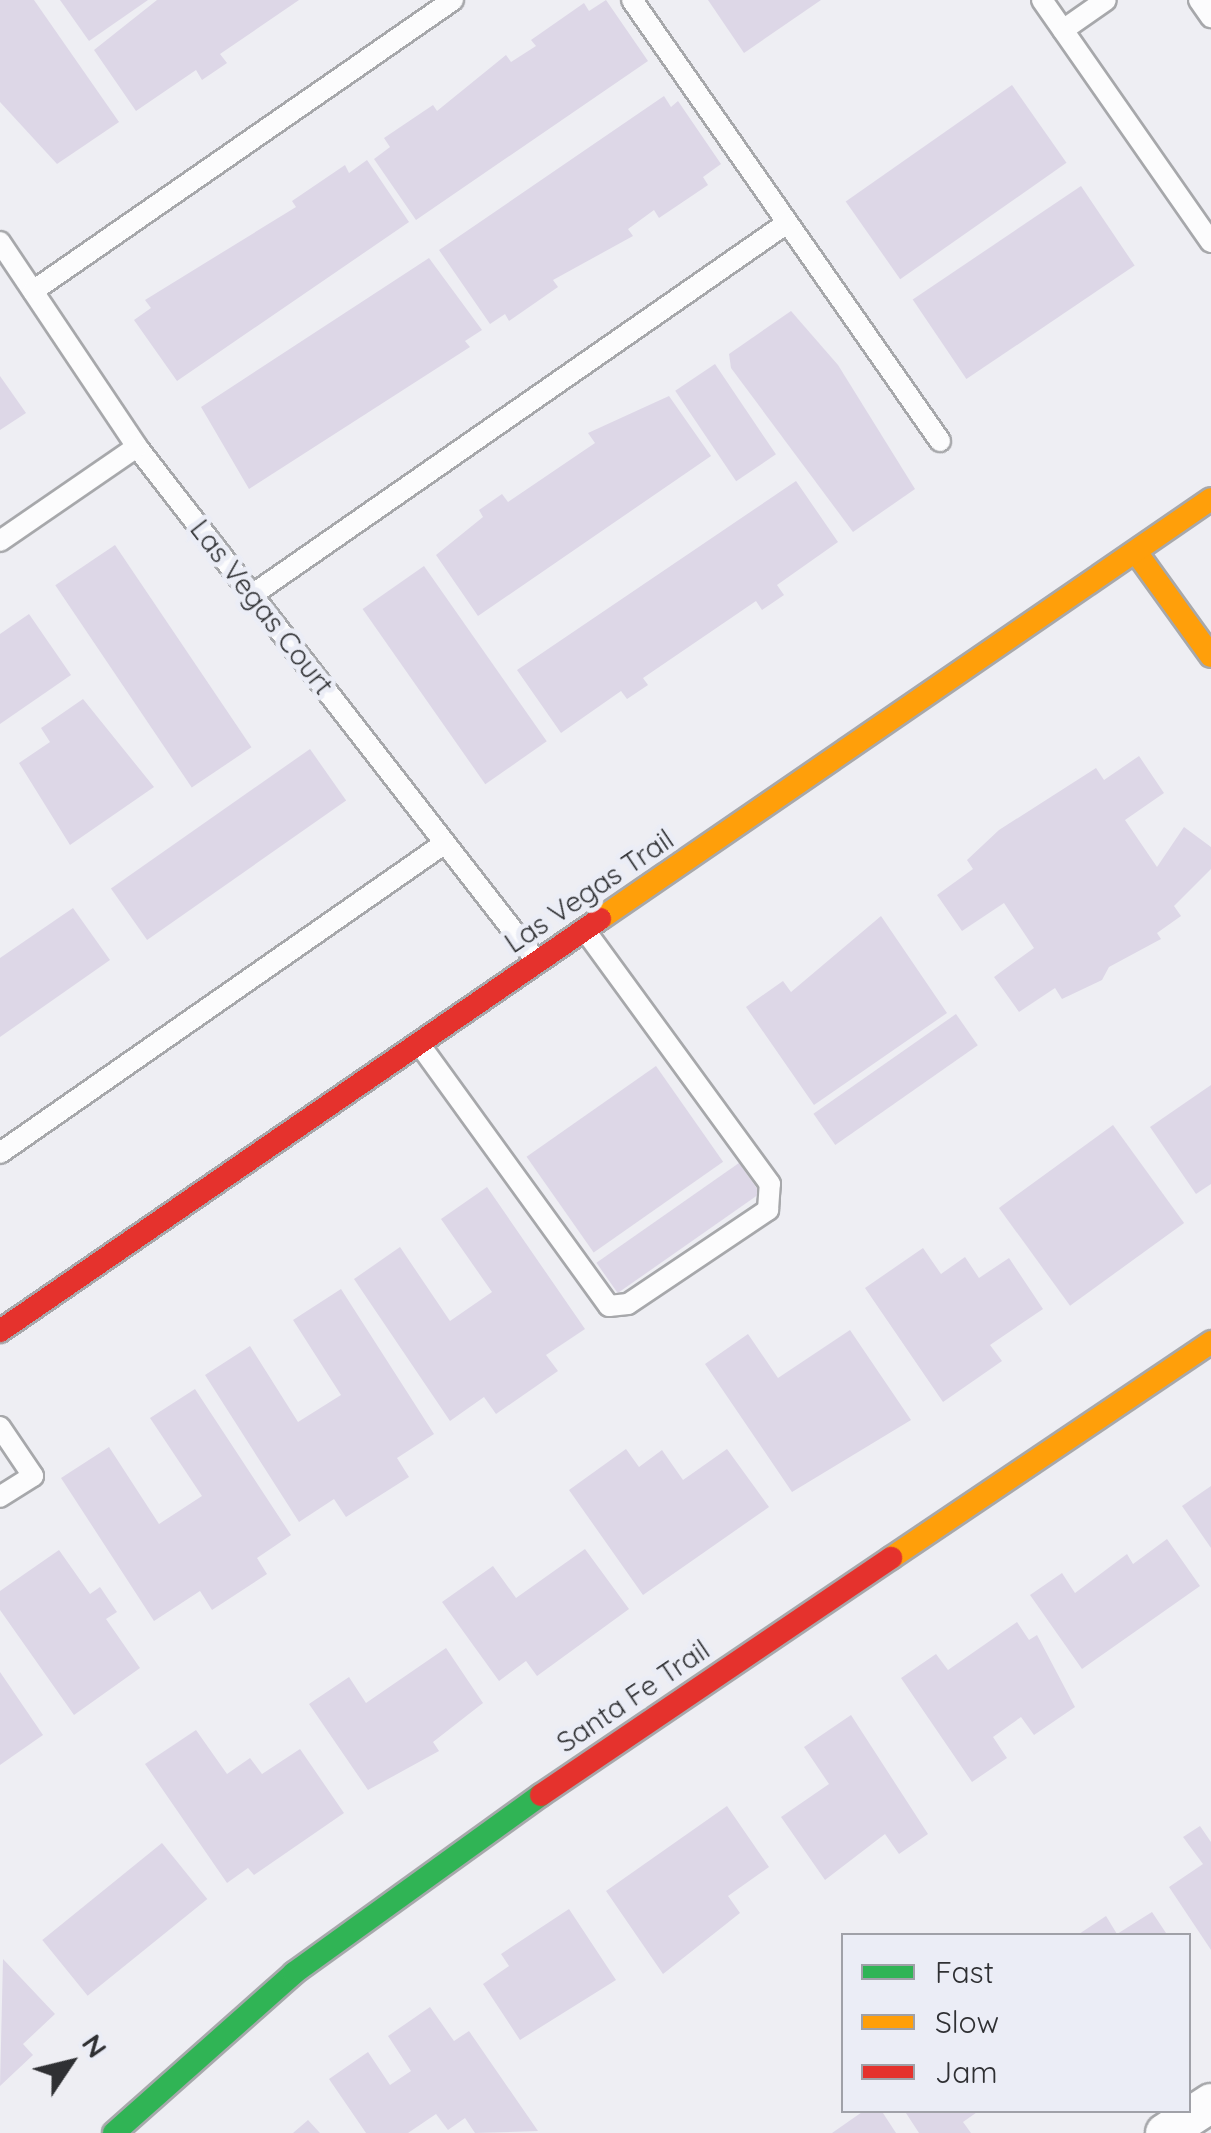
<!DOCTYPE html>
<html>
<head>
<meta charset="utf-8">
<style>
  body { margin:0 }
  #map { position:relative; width:1211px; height:2133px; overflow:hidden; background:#eeeef3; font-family:Quicksand,sans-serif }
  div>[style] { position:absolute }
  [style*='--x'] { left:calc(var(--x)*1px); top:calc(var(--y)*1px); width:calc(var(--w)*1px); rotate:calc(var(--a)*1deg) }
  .building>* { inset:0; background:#ddd7e7; transform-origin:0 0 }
  .roads { filter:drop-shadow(2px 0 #a7a8ab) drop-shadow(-2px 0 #a7a8ab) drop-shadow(0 2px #a7a8ab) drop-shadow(0 -2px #a7a8ab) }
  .lane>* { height:20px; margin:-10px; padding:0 10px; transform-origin:10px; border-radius:10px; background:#fcfcfd }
  .street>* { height:38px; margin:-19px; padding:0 19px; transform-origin:19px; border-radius:19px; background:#fcfcfd }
  .fast>* { height:22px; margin:-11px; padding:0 11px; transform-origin:11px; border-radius:11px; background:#30b455 }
  .slow>* { height:22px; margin:-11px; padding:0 11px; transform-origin:11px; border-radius:11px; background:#ff9f0a }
  .jam>* { height:22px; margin:-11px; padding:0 11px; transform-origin:11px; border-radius:11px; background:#e5322d }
  span { translate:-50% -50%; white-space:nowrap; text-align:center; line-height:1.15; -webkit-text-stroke:10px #ebedf6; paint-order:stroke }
  .street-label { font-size:28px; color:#2f3033 }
  .legend { position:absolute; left:841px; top:1933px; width:350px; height:180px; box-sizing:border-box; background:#ebedf6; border:2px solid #a0a1a8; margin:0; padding:12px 18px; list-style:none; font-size:30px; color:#2f3033 }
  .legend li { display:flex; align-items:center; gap:20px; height:50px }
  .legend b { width:50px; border:2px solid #a0a1a8 }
  .north { position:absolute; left:20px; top:2013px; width:100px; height:100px; -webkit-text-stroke:8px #ebedf6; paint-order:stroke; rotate:55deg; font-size:28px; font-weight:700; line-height:40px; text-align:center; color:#2f3033 }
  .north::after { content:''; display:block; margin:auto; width:35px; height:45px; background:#2f3033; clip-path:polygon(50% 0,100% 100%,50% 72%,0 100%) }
</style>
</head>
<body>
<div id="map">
  <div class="building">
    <i style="clip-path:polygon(0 0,34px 0,119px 122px,57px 164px,0 102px)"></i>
    <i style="clip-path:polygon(60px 0,148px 0,89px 41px)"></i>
    <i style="clip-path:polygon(157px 0,299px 0,220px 54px,227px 63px,202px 80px,196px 70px,136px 111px,94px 50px)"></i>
    <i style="clip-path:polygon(606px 0,648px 61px,416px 220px,374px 159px,390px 147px,384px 138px,433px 105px,437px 111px,506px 55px,511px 62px,536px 46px,531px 40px,584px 3px,589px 11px)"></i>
    <i style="clip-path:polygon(708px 0,821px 0,744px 53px)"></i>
    <i style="left:1012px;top:85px;width:95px;height:203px;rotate:55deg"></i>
    <i style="clip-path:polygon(664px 96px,671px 107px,678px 101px,721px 164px,703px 177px,708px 185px,659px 218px,654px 210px,628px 229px,633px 236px,553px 280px,558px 287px,509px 321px,505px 314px,490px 324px,439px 250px)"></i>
    <i style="clip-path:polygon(367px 160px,409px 222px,177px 381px,134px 320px,151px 308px,145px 300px,296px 207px,292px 201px,345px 165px,349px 173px)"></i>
    <i style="left:1081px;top:186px;width:96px;height:203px;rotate:56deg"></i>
    <i style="clip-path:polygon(429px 258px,482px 330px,465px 341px,470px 347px,249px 489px,201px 407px)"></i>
    <i style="clip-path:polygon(791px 311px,838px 365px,915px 489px,853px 532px,731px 368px,729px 354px)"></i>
    <i style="left:715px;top:364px;width:109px;height:48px;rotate:56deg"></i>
    <i style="clip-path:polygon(0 376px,26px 413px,0 430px)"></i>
    <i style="clip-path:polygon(669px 396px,711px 456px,478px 616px,436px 555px,483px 517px,479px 510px,502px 494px,508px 502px,595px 443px,588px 433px)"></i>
    <i style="clip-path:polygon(796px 481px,838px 542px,777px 585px,784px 595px,762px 610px,756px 601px,643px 678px,648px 685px,627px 699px,621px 691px,561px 733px,517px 670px)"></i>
    <i style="left:115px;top:545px;width:244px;height:72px;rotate:56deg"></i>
    <i style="left:424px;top:566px;width:214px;height:75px;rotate:55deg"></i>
    <i style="clip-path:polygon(29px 614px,71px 675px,0 724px,0 634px)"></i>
    <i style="clip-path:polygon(83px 699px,154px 787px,70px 845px,19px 763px,50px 742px,41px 728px)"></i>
    <i style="left:310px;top:749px;width:63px;height:243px;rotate:55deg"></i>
    <i style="clip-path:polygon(1139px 756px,1164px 793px,1125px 820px,1157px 867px,1184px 827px,1211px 847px,1211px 869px,1174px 906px,1181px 916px,1157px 933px,1161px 939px,1109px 967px,1102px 980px,1062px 999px,1055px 988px,1019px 1012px,994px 977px,1034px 948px,1004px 903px,962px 931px,937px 895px,973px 869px,967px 860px,999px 830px,1096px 768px,1104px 780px)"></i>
    <i style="clip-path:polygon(73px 908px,110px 960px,0 1037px,0 958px)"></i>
    <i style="clip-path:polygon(881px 916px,947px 1013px,814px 1105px,746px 1007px,783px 981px,791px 992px)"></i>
    <i style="left:956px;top:1014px;width:38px;height:174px;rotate:55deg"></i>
    <i style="left:656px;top:1066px;width:117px;height:158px;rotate:55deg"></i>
    <i style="clip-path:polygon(1211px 1085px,1211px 1184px,1196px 1194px,1150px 1127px)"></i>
    <i style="left:1113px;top:1125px;width:121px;height:141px;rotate:54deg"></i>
    <i style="left:739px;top:1163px;width:37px;height:174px;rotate:55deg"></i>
    <i style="clip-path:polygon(487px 1187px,585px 1329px,546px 1355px,558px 1371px,496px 1414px,484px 1397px,450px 1421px,354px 1279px,400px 1247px,450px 1321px,492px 1292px,441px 1219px)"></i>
    <i style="clip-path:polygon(923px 1248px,941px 1274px,965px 1257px,979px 1278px,1009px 1258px,1043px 1309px,990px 1345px,1002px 1361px,943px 1402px,865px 1288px)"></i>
    <i style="clip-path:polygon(341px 1289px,434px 1434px,397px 1458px,409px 1477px,346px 1517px,334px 1499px,299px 1522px,205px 1375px,250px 1346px,298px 1422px,341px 1395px,293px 1320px)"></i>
    <i style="clip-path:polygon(850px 1330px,911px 1420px,792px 1492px,705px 1364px,748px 1334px,778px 1378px)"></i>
    <i style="clip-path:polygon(195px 1389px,291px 1535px,257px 1558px,267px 1574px,212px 1610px,200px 1591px,154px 1621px,61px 1478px,109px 1447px,159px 1524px,202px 1496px,150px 1418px)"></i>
    <i style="clip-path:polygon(626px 1449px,639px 1467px,662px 1450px,683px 1480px,727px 1449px,769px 1507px,643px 1595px,569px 1490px)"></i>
    <i style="clip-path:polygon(1211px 1486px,1211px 1548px,1182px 1506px)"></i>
    <i style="clip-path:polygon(1167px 1539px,1200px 1586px,1082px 1669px,1030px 1595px,1062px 1573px,1075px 1593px,1127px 1554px,1133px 1564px)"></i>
    <i style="clip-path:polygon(585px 1549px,629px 1609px,537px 1676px,526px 1661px,499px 1681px,442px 1602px,493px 1566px,516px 1598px)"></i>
    <i style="clip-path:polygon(59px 1550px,90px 1594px,100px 1587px,117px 1612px,106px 1619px,140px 1668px,74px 1715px,0 1610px,0 1591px)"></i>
    <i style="clip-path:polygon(1017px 1622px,1029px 1640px,1037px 1635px,1075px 1707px,1034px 1735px,1021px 1717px,993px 1737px,1007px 1758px,972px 1782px,901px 1678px,936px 1654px,948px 1670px)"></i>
    <i style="clip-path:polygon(446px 1648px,483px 1703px,433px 1742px,439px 1751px,368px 1790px,309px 1704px,349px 1677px,366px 1703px)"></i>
    <i style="clip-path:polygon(0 1672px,43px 1735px,0 1765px)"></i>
    <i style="clip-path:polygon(851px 1715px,928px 1834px,899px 1854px,885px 1834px,825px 1880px,781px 1817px,829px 1784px,804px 1747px)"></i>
    <i style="clip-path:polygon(196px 1730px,227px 1774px,250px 1758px,262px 1774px,300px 1749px,344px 1813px,254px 1875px,248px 1868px,227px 1883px,145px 1764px)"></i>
    <i style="clip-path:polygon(727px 1806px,769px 1867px,728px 1896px,740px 1913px,663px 1974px,606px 1891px)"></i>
    <i style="clip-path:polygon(1200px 1826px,1211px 1842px,1211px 1950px,1169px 1887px,1203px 1864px,1183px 1837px)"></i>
    <i style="left:162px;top:1843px;width:72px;height:154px;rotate:51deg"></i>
    <i style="clip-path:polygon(569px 1909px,616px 1980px,520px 2040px,483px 1984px,509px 1966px,501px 1954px)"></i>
    <i style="clip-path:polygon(1152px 1912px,1168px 1936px,1076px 1936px,1106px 1916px,1117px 1934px)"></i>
    <i style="clip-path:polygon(3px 1959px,55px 2014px,23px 2044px,33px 2055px,0 2086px)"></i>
    <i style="clip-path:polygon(430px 2007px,454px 2041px,469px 2031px,538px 2131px,475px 2133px,465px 2118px,448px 2130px,436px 2114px,408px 2133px,366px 2133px,329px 2079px,368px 2052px,390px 2085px,411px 2071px,388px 2036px)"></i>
    <i style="clip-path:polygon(865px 2110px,881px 2110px,896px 2133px,832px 2133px)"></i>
    <i style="clip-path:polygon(904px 2110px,980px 2110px,963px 2122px,971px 2133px,919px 2133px)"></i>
    <i style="clip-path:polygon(308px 2120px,320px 2133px,293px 2133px)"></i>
  </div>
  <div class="roads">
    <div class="lane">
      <i style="--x:632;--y:0;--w:538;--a:55.07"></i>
      <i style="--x:1042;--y:0;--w:295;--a:55.1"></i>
      <i style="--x:1199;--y:0;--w:21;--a:55"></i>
      <i style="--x:1063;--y:30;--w:52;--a:-34.9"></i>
      <i style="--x:0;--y:242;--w:247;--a:56.2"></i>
      <i style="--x:137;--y:447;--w:650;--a:52.13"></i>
      <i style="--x:33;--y:291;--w:511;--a:-34.72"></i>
      <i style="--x:0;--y:541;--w:166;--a:-34.5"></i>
      <i style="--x:252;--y:595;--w:652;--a:-34.81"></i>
      <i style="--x:420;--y:1045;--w:322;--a:54.1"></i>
      <i style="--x:609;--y:1306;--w:19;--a:-6"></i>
      <i style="--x:628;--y:1304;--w:169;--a:-33.9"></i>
      <i style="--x:768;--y:1210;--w:26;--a:-86"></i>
      <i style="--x:770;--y:1184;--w:314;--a:-126.1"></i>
      <i style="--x:0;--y:1153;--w:542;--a:-34.86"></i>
      <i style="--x:0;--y:1427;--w:59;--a:56"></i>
      <i style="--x:33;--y:1476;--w:39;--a:148"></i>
    </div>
    <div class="street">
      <i style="--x:1165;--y:2133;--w:55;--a:-33.1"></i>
    </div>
    <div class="fast">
      <i style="--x:114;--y:2133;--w:241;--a:-41.6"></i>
      <i style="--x:294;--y:1973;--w:304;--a:-35.8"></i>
    </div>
    <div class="slow">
      <i style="--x:1136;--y:552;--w:128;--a:54.2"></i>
      <i style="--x:600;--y:919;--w:741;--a:-34.5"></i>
      <i style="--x:891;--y:1558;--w:386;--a:-34"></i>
    </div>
    <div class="jam">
      <i style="--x:0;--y:1331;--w:728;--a:-34.48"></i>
      <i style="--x:541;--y:1795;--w:423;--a:-34.1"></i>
    </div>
  </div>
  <div class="street-label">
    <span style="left:262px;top:607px;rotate:52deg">Las Vegas Court</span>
    <span style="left:589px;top:891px;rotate:-34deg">Las Vegas Trail</span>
    <span style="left:633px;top:1696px;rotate:-34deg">Santa Fe Trail</span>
  </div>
  <ul class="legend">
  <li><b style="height:12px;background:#30b455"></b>Fast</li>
  <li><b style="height:12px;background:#ff9f0a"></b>Slow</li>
  <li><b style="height:12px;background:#e5322d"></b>Jam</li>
  </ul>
  <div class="north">N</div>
</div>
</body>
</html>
